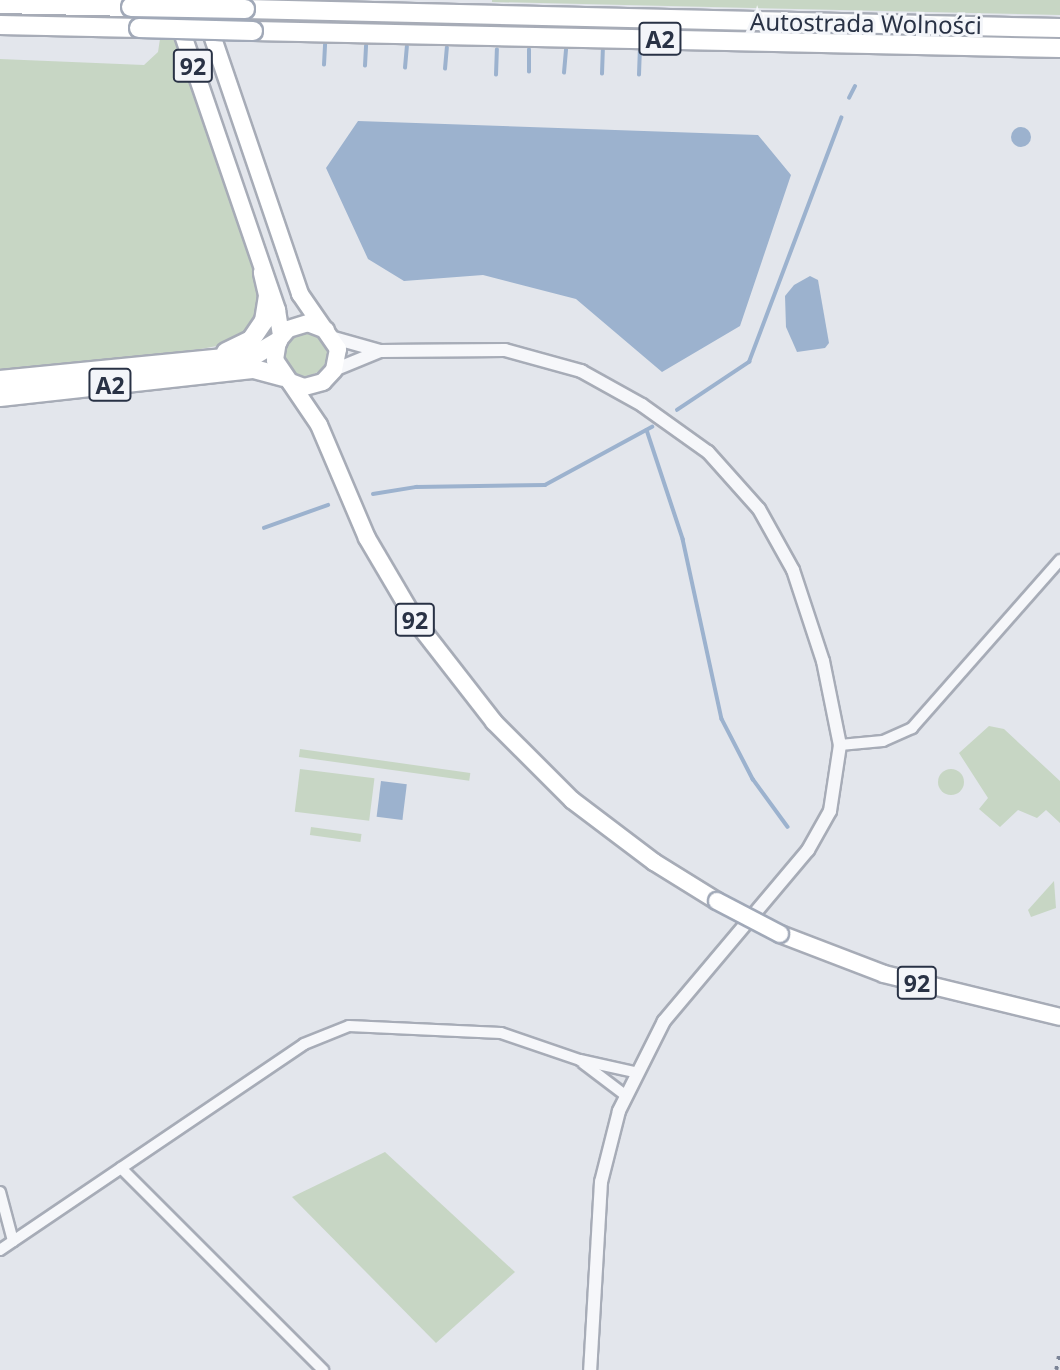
<!DOCTYPE html>
<html>
<head>
<meta charset="utf-8">
<style>
  body { margin:0 }
  #map { position:relative; width:1060px; height:1370px; overflow:hidden; background:#e3e6ec; font-family:"Noto Sans",sans-serif }
  div>[style] { position:absolute }
  [style*='--x'] { left:calc(var(--x)*1px); top:calc(var(--y)*1px); width:calc(var(--w)*1px); rotate:calc(var(--a)*1deg) }
  .green>* { inset:0; background:#c7d6c4; transform-origin:0 0 }
  .round { border-radius:50% }
  .water>* { inset:0; background:#9cb2ce; transform-origin:0 0 }
  .stream>* { height:3.5px; margin:-1.75px; padding:0 1.75px; transform-origin:1.75px; border-radius:1.75px; background:#9cb2ce }
  .roads { filter:drop-shadow(2px 0 #a7acb7) drop-shadow(-2px 0 #a7acb7) drop-shadow(0 2px #a7acb7) drop-shadow(0 -2px #a7acb7) }
  .minor>* { height:10px; margin:-5px; padding:0 5px; transform-origin:5px; border-radius:5px; background:#f6f7fa }
  .tertiary>* { height:12px; margin:-6px; padding:0 6px; transform-origin:6px; border-radius:6px; background:#f6f7fa }
  .primary>* { height:16px; margin:-8px; padding:0 8px; transform-origin:8px; border-radius:8px; background:#fff }
  .motorway>* { height:18px; margin:-9px; padding:0 9px; transform-origin:9px; border-radius:9px; background:#fff }
  .rail>* { height:3.5px; margin-top:-1.75px; transform-origin:0; background:repeating-linear-gradient(90deg,#7b8497 0 3.5px,transparent 0 10.5px) }
  .bridges { filter:drop-shadow(2px 0 #a1a9b8) drop-shadow(-2px 0 #a1a9b8) drop-shadow(0 2px #a1a9b8) drop-shadow(0 -2px #a1a9b8) }
  .primary-bridge>* { height:16px; margin:-8px; padding:0 8px; transform-origin:8px; border-radius:8px; background:#fff }
  .motorway-bridge>* { height:18px; margin:-9px; padding:0 9px; transform-origin:9px; border-radius:9px; background:#fff }
  span { translate:-50% -50%; white-space:nowrap; text-align:center; line-height:1.15; -webkit-text-stroke:6px #f3f5f9; paint-order:stroke }
  .shield-label span { padding:2px 5px; background:#f3f5f9; border:2px solid; border-radius:5px; -webkit-text-stroke-width:0 }
  .shield-label { font-size:23px; color:#293245; font-weight:700 }
  .street-label { font-size:24px; color:#293245 }
</style>
</head>
<body>
<div id="map">
  <div class="green">
    <i style="left:176px;top:0;width:20px;height:339px"></i>
    <i style="clip-path:polygon(492px 0,1060px 0,1060px 15px,492px 2px)"></i>
    <i style="clip-path:polygon(36px 12px,133px 15px,134px 21px,36px 19px)"></i>
    <i style="clip-path:polygon(248px 17px,1060px 35px,1060px 41px,250px 22px)"></i>
    <i style="clip-path:polygon(175px 38px,254px 272px,259px 297px,250px 330px,227px 344px,201px 349px,0 371px,0 59px,144px 65px,158px 52px,160px 39px)"></i>
    <i class="round" style="left:283px;top:332px;width:44px;height:44px"></i>
    <i style="clip-path:polygon(989px 726px,1004px 729px,1060px 781px,1060px 823px,1046px 810px,1037px 818px,1018px 810px,1000px 827px,979px 809px,988px 798px,959px 753px)"></i>
    <i style="left:300px;top:749px;width:172px;height:8px;rotate:8deg"></i>
    <i class="round" style="left:938px;top:769px;width:26px;height:26px"></i>
    <i style="left:300px;top:769px;width:75px;height:43px;rotate:7deg"></i>
    <i style="left:311px;top:827px;width:51px;height:8px;rotate:8deg"></i>
    <i style="clip-path:polygon(1054px 881px,1056px 908px,1031px 917px,1028px 910px)"></i>
    <i style="clip-path:polygon(385px 1152px,515px 1272px,436px 1343px,292px 1197px)"></i>
  </div>
  <div class="water">
    <i style="clip-path:polygon(358px 121px,758px 135px,791px 175px,740px 326px,662px 372px,576px 299px,483px 275px,404px 281px,368px 259px,326px 168px)"></i>
    <i class="round" style="left:1011px;top:127px;width:20px;height:20px"></i>
    <i style="clip-path:polygon(810px 276px,818px 280px,829px 343px,825px 348px,797px 352px,786px 327px,785px 296px,794px 285px)"></i>
    <i style="left:381px;top:781px;width:26px;height:36px;rotate:7deg"></i>
  </div>
  <div class="stream">
    <i style="--x:324;--y:65;--w:20;--a:-87"></i>
    <i style="--x:365;--y:66;--w:20;--a:-87"></i>
    <i style="--x:405;--y:68;--w:21;--a:-85"></i>
    <i style="--x:445;--y:69;--w:21;--a:-85"></i>
    <i style="--x:529;--y:72;--w:22;--a:-90"></i>
    <i style="--x:564;--y:73;--w:23;--a:-85"></i>
    <i style="--x:602;--y:74;--w:23;--a:-88"></i>
    <i style="--x:496;--y:75;--w:25;--a:-88"></i>
    <i style="--x:639;--y:75;--w:23;--a:-88"></i>
    <i style="--x:849;--y:98;--w:13;--a:-63"></i>
    <i style="--x:677;--y:410;--w:87;--a:-33.7"></i>
    <i style="--x:749;--y:362;--w:261;--a:-69.3"></i>
    <i style="--x:647;--y:430;--w:115;--a:71.7"></i>
    <i style="--x:683;--y:539;--w:184;--a:77.8"></i>
    <i style="--x:722;--y:719;--w:68;--a:62.7"></i>
    <i style="--x:753;--y:779;--w:59;--a:53.9"></i>
    <i style="--x:373;--y:494;--w:44;--a:-9.2"></i>
    <i style="--x:416;--y:487;--w:129;--a:-0.9"></i>
    <i style="--x:545;--y:485;--w:122;--a:-28.5"></i>
    <i style="--x:264;--y:528;--w:68;--a:-19.8"></i>
  </div>
  <div class="roads">
    <div class="minor">
      <i style="--x:840;--y:745;--w:43;--a:-5.3"></i>
      <i style="--x:883;--y:741;--w:32;--a:-24"></i>
      <i style="--x:912;--y:728;--w:224;--a:-48.6"></i>
      <i style="--x:583;--y:1063;--w:53;--a:37.3"></i>
      <i style="--x:121;--y:1168;--w:286;--a:45"></i>
      <i style="--x:0;--y:1192;--w:51;--a:75.1"></i>
      <i style="--x:0;--y:1250;--w:367;--a:-34.1"></i>
      <i style="--x:304;--y:1044;--w:48;--a:-21.8"></i>
      <i style="--x:349;--y:1026;--w:152;--a:2.6"></i>
      <i style="--x:501;--y:1033;--w:83;--a:18.9"></i>
      <i style="--x:580;--y:1060;--w:55;--a:12.5"></i>
    </div>
    <div class="tertiary">
      <i style="--x:334;--y:338;--w:48;--a:15.8"></i>
      <i style="--x:334;--y:370;--w:50;--a:-22.4"></i>
      <i style="--x:380;--y:351;--w:125;--a:-0.5"></i>
      <i style="--x:505;--y:350;--w:79;--a:15.4"></i>
      <i style="--x:581;--y:371;--w:70;--a:29.1"></i>
      <i style="--x:642;--y:405;--w:81;--a:35.5"></i>
      <i style="--x:708;--y:452;--w:76;--a:48.2"></i>
      <i style="--x:759;--y:509;--w:70;--a:60.9"></i>
      <i style="--x:793;--y:570;--w:96;--a:71.8"></i>
      <i style="--x:823;--y:661;--w:86;--a:78.6"></i>
      <i style="--x:840;--y:745;--w:67;--a:98.6"></i>
      <i style="--x:830;--y:811;--w:45;--a:119.4"></i>
      <i style="--x:808;--y:850;--w:224;--a:130.1"></i>
      <i style="--x:664;--y:1021;--w:101;--a:116.6"></i>
      <i style="--x:619;--y:1111;--w:73;--a:104.2"></i>
      <i style="--x:601;--y:1182;--w:188;--a:93.3"></i>
    </div>
    <div class="primary">
      <i style="--x:171;--y:0;--w:328;--a:71.1"></i>
      <i style="--x:277;--y:310;--w:25;--a:81"></i>
      <i style="--x:200;--y:0;--w:311;--a:71.2"></i>
      <i style="--x:300;--y:294;--w:67;--a:55.4"></i>
      <i style="--x:338;--y:349;--w:21;--a:101"></i>
      <i style="--x:334;--y:370;--w:16;--a:133"></i>
      <i style="--x:323;--y:382;--w:20;--a:165"></i>
      <i style="--x:304;--y:387;--w:15;--a:-160"></i>
      <i style="--x:326;--y:330;--w:19;--a:-159"></i>
      <i style="--x:308;--y:323;--w:21;--a:163"></i>
      <i style="--x:288;--y:329;--w:16;--a:130"></i>
      <i style="--x:278;--y:341;--w:19;--a:99"></i>
      <i style="--x:275;--y:360;--w:78;--a:55.9"></i>
      <i style="--x:319;--y:425;--w:123;--a:67"></i>
      <i style="--x:367;--y:538;--w:99;--a:59.5"></i>
      <i style="--x:417;--y:623;--w:125;--a:52.1"></i>
      <i style="--x:494;--y:722;--w:110;--a:45"></i>
      <i style="--x:572;--y:800;--w:103;--a:37.1"></i>
      <i style="--x:654;--y:862;--w:74;--a:31.8"></i>
      <i style="--x:780;--y:934;--w:111;--a:21"></i>
      <i style="--x:884;--y:974;--w:181;--a:13.7"></i>
    </div>
    <div class="motorway">
      <i style="--x:0;--y:4;--w:131;--a:1.3"></i>
      <i style="--x:245;--y:9;--w:815;--a:1.34"></i>
      <i style="--x:0;--y:25;--w:139;--a:1.2"></i>
      <i style="--x:253;--y:31;--w:807;--a:1.21"></i>
      <i style="--x:226;--y:352;--w:28;--a:-26"></i>
      <i style="--x:251;--y:340;--w:23;--a:-56"></i>
      <i style="--x:264;--y:321;--w:26;--a:-81"></i>
      <i style="--x:268;--y:295;--w:23;--a:-103"></i>
      <i style="--x:0;--y:380;--w:256;--a:-5.6"></i>
      <i style="--x:255;--y:355;--w:27;--a:-31"></i>
      <i style="--x:0;--y:397;--w:256;--a:-6.3"></i>
      <i style="--x:254;--y:369;--w:30;--a:15"></i>
    </div>
  </div>
  <div class="rail">
    <i style="--x:1056;--y:1370;--w:20;--a:-79"></i>
  </div>
  <div class="bridges">
    <div class="primary-bridge">
      <i style="--x:717;--y:901;--w:71;--a:27.6"></i>
    </div>
    <div class="motorway-bridge">
      <i style="--x:131;--y:7;--w:114;--a:1"></i>
      <i style="--x:139;--y:28;--w:114;--a:1.5"></i>
    </div>
  </div>
  <div class="shield-label">
    <span style="left:660px;top:39px">A2</span>
    <span style="left:193px;top:66px">92</span>
    <span style="left:110px;top:385px">A2</span>
    <span style="left:415px;top:620px">92</span>
    <span style="left:917px;top:983px">92</span>
  </div>
  <div class="street-label">
    <span style="left:866px;top:23px;rotate:1deg">Autostrada Wolności</span>
  </div>
</div>
</body>
</html>
